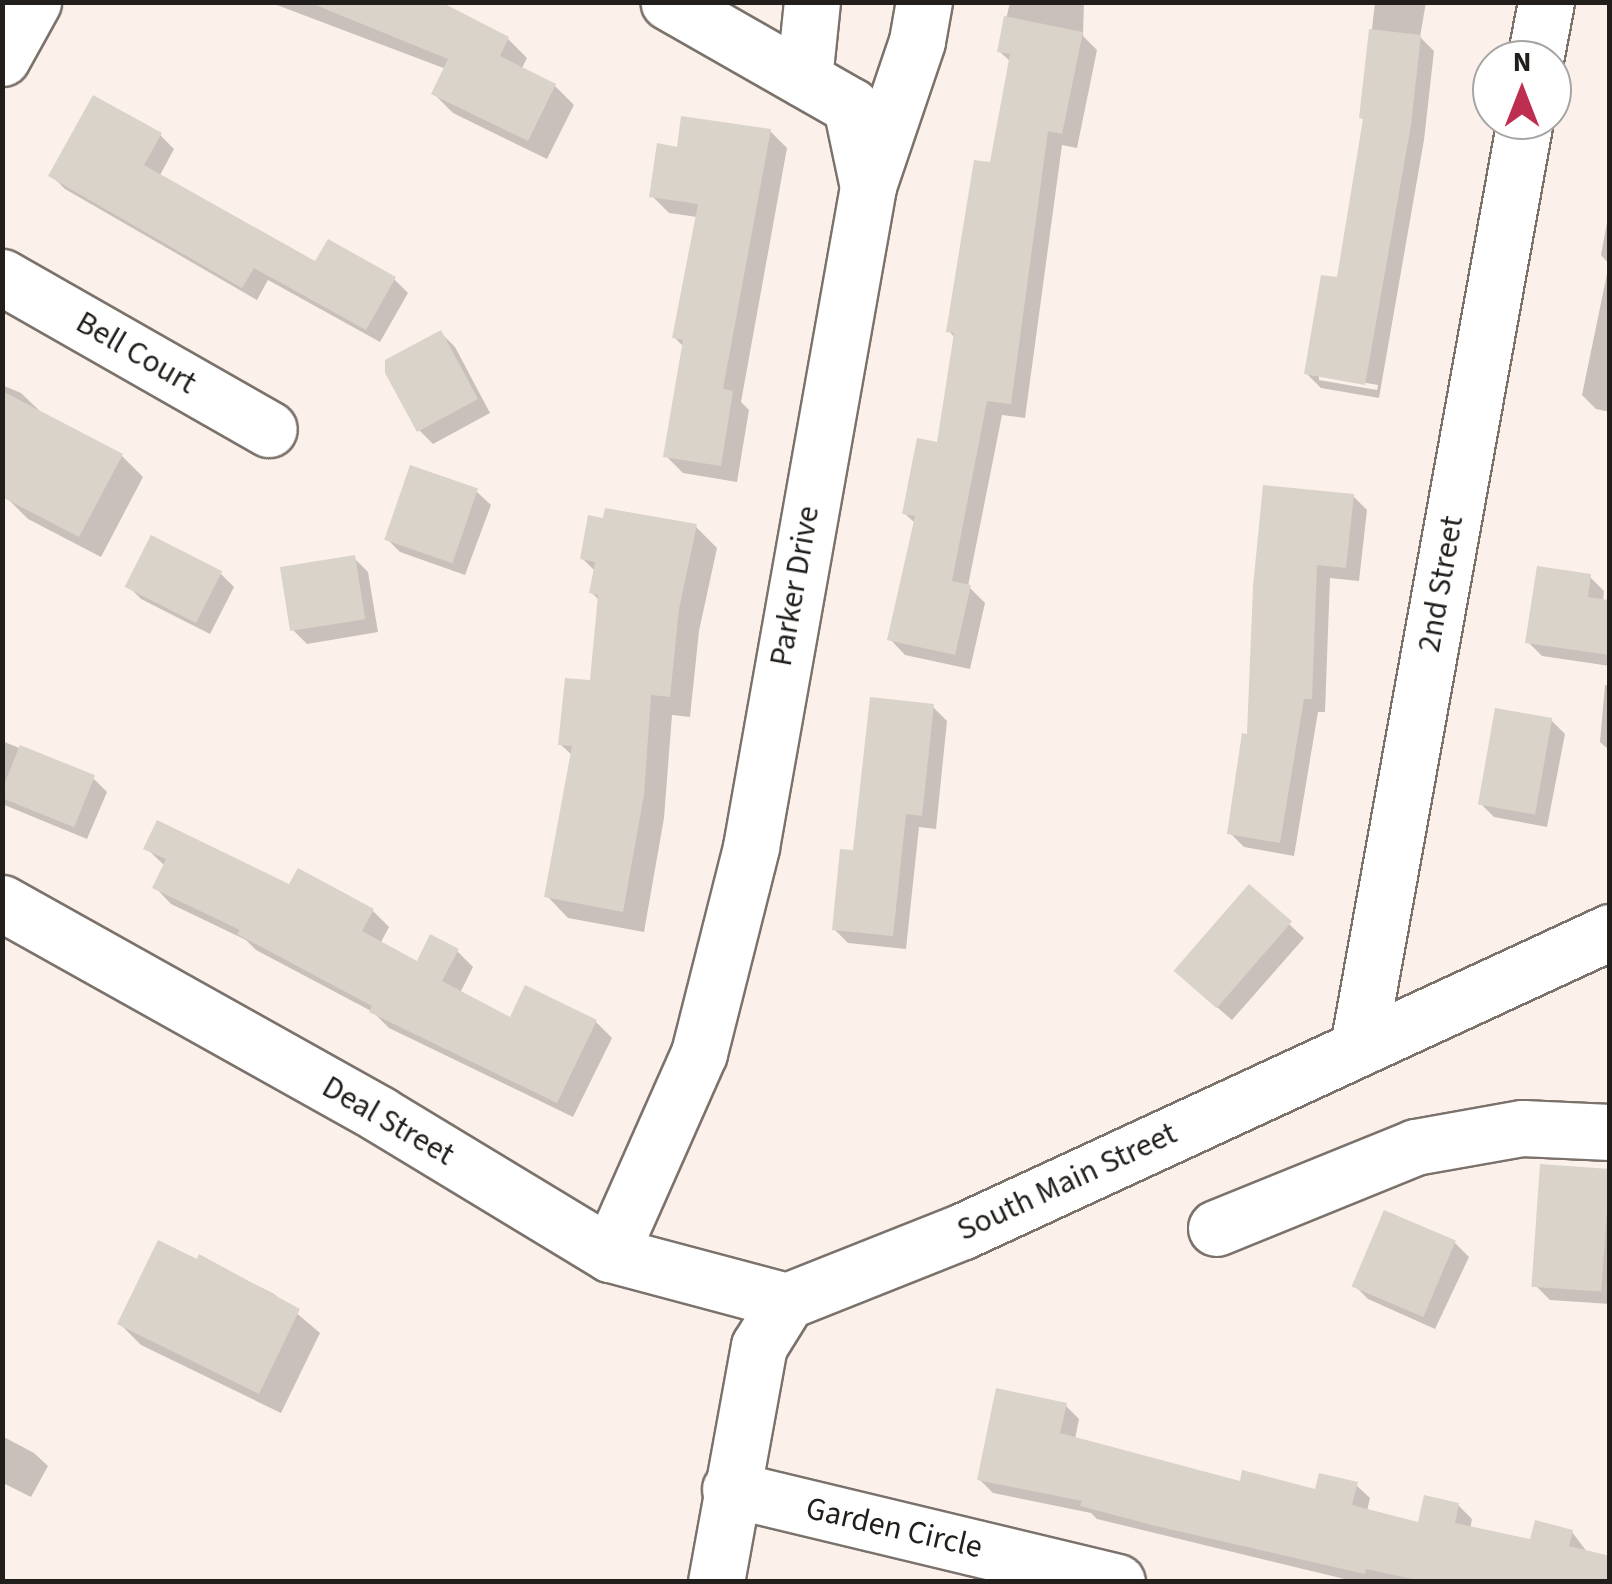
<!DOCTYPE html>
<html>
<head>
<meta charset="utf-8">
<style>
  body { margin:0 }
  #map { position:relative; width:1612px; height:1584px; overflow:hidden; background:#fcf1ea; font-family:"Source Sans 3",sans-serif }
  div>[style] { position:absolute }
  [style*='--x'] { left:calc(var(--x)*1px); top:calc(var(--y)*1px); width:calc(var(--w)*1px); rotate:calc(var(--a)*1deg) }
  .shadow>* { inset:0; background:#0003 }
  .building>* { inset:0; background:#dad3ca; transform-origin:0 0 }
  .roads { filter:drop-shadow(2px 0 #7b726c) drop-shadow(-2px 0 #7b726c) drop-shadow(0 2px #7b726c) drop-shadow(0 -2px #7b726c) }
  .minor>* { height:55px; margin:-27.5px; padding:0 27.5px; transform-origin:27.5px; border-radius:27.5px; background:#fff }
  span { translate:-50% -50%; white-space:nowrap; text-align:center; line-height:1.15; -webkit-text-stroke:8px #fff; paint-order:stroke }
  .street-label { font-size:32px; color:#211e1b }
  .frame { position:absolute; inset:0; border:5px solid #211e1b; pointer-events:none }
  .north { position:absolute; left:1472px; top:40px; width:100px; height:100px; box-sizing:border-box; background:#fff; border:2px solid #a6a5a4; border-radius:50%; rotate:0deg; font-size:28px; font-weight:700; line-height:40px; text-align:center; color:#211e1b }
  .north::after { content:''; display:block; margin:auto; width:35px; height:45px; background:#be2e50; clip-path:polygon(50% 0,100% 100%,50% 72%,0 100%) }
</style>
</head>
<body>
<div id="map">
  <div class="shadow">
    <i style="clip-path:polygon(269px 2px,434px 2px,508px 39px,527px 58px,521px 70px,555px 86px,574px 105px,547px 159px,453px 113px,434px 94px,446px 69px)"></i>
    <i style="clip-path:polygon(1010px 2px,1084px 2px,1083px 36px,1097px 50px,1077px 148px,1062px 145px,1025px 418px,1002px 415px,968px 586px,985px 603px,970px 669px,905px 655px,890px 639px,916px 524px,904px 513px,939px 445px,955px 338px,949px 331px,992px 165px,1011px 62px,999px 51px)"></i>
    <i style="clip-path:polygon(evenodd,1375px 2px,1426px 2px,1420px 37px,1434px 51px,1424px 140px,1379px 398px,1321px 388px,1307px 374px,1339px 280px,1365px 121px,1362px 118px,1375px 2px,1319px 375px,1378px 385px,1377px 390px,1319px 380px,1319px 375px)"></i>
    <i style="clip-path:polygon(770px 131px,787px 148px,741px 402px,749px 410px,737px 482px,683px 473px,666px 456px,684px 347px,674px 337px,697px 217px,669px 213px,652px 196px,679px 150px)"></i>
    <i style="clip-path:polygon(160px 135px,174px 149px,159px 177px,316px 265px,394px 279px,408px 293px,380px 342px,268px 280px,257px 300px,65px 189px,51px 175px)"></i>
    <i style="clip-path:polygon(1610px 206px,1610px 412px,1596px 409px,1582px 395px,1609px 264px,1601px 255px)"></i>
    <i style="clip-path:polygon(441px 333px,455px 347px,490px 413px,433px 444px,419px 430px)"></i>
    <i style="clip-path:polygon(2px 385px,21px 393px,44px 415px,122px 456px,143px 477px,101px 557px,28px 519px,7px 498px,2px 487px)"></i>
    <i style="clip-path:polygon(477px 492px,491px 505px,465px 575px,400px 552px,386px 538px)"></i>
    <i style="clip-path:polygon(1353px 496px,1367px 510px,1359px 581px,1330px 578px,1325px 712px,1318px 712px,1294px 856px,1244px 847px,1230px 833px,1250px 737px,1255px 586px)"></i>
    <i style="clip-path:polygon(696px 527px,717px 548px,699px 631px,690px 717px,672px 715px,664px 818px,644px 932px,568px 918px,547px 896px,573px 756px,560px 744px,592px 683px,600px 601px,592px 593px,596px 572px,582px 558px)"></i>
    <i style="clip-path:polygon(354px 558px,368px 572px,378px 632px,307px 644px,293px 630px)"></i>
    <i style="clip-path:polygon(220px 573px,234px 587px,210px 634px,141px 599px,127px 585px)"></i>
    <i style="clip-path:polygon(1590px 577px,1604px 591px,1603px 601px,1610px 602px,1610px 666px,1542px 656px,1528px 642px)"></i>
    <i style="clip-path:polygon(1605px 685px,1610px 686px,1610px 751px,1600px 742px)"></i>
    <i style="clip-path:polygon(933px 707px,947px 721px,936px 829px,919px 827px,906px 949px,848px 943px,834px 929px,855px 853px)"></i>
    <i style="clip-path:polygon(1551px 720px,1565px 734px,1547px 827px,1494px 817px,1480px 803px)"></i>
    <i style="clip-path:polygon(2px 741px,93px 778px,107px 792px,87px 839px,2px 804px)"></i>
    <i style="clip-path:polygon(146px 848px,373px 911px,389px 927px,380px 944px,418px 964px,457px 951px,473px 967px,460px 993px,511px 1020px,596px 1022px,612px 1038px,573px 1117px,389px 1028px,373px 1012px,256px 950px,246px 940px,171px 904px,155px 887px,165px 866px)"></i>
    <i style="clip-path:polygon(1249px 887px,1304px 938px,1232px 1020px,1190px 984px)"></i>
    <i style="clip-path:polygon(1610px 1170px,1610px 1304px,1550px 1300px,1536px 1286px)"></i>
    <i style="clip-path:polygon(1385px 1213px,1455px 1243px,1469px 1257px,1435px 1329px,1368px 1299px,1354px 1285px)"></i>
    <i style="clip-path:polygon(200px 1257px,274px 1294px,320px 1333px,281px 1413px,141px 1345px,120px 1324px)"></i>
    <i style="clip-path:polygon(1065px 1405px,1079px 1419px,1075px 1439px,1241px 1484px,1317px 1492px,1356px 1485px,1370px 1498px,1367px 1511px,1420px 1525px,1458px 1505px,1472px 1519px,1470px 1529px,1532px 1542px,1572px 1532px,1610px 1582px,1357px 1582px,1097px 1519px,1091px 1513px,993px 1493px,979px 1479px)"></i>
    <i style="clip-path:polygon(2px 1436px,34px 1453px,48px 1466px,31px 1497px,5px 1484px,2px 1489px)"></i>
  </div>
  <div class="building">
    <i style="clip-path:polygon(308px 2px,441px 2px,509px 37px,500px 56px,556px 84px,528px 141px,431px 94px,448px 59px)"></i>
    <i style="clip-path:polygon(1004px 16px,1083px 32px,1062px 134px,1048px 131px,1011px 404px,987px 401px,952px 581px,971px 585px,955px 655px,887px 640px,915px 516px,902px 514px,917px 438px,937px 442px,954px 333px,946px 332px,974px 160px,990px 162px,1010px 54px,997px 52px)"></i>
    <i style="clip-path:polygon(1369px 29px,1421px 35px,1411px 125px,1365px 385px,1304px 374px,1321px 275px,1337px 277px,1363px 119px,1359px 118px)"></i>
    <i style="clip-path:polygon(93px 95px,162px 133px,144px 165px,315px 261px,328px 239px,396px 277px,366px 330px,254px 268px,242px 288px,48px 176px)"></i>
    <i style="clip-path:polygon(681px 116px,771px 129px,723px 389px,733px 391px,721px 466px,663px 457px,683px 340px,672px 338px,698px 204px,649px 197px,657px 143px,677px 147px)"></i>
    <i style="clip-path:polygon(441px 330px,478px 399px,417px 432px,385px 373px,385px 360px)"></i>
    <i style="clip-path:polygon(2px 391px,123px 454px,79px 537px,2px 497px)"></i>
    <i style="left:410px;top:465px;width:72px;height:79px;rotate:19deg"></i>
    <i style="clip-path:polygon(1263px 485px,1354px 494px,1346px 568px,1317px 565px,1312px 699px,1304px 699px,1280px 843px,1227px 834px,1242px 733px,1247px 734px,1253px 586px)"></i>
    <i style="clip-path:polygon(605px 508px,697px 524px,679px 609px,670px 697px,651px 695px,644px 795px,623px 912px,544px 897px,572px 746px,558px 745px,565px 678px,590px 680px,598px 595px,589px 593px,595px 562px,580px 559px,588px 515px,603px 518px)"></i>
    <i style="left:151px;top:535px;width:80px;height:58px;rotate:27deg"></i>
    <i style="left:355px;top:555px;width:65px;height:76px;rotate:81deg"></i>
    <i style="clip-path:polygon(1537px 566px,1591px 574px,1588px 597px,1610px 600px,1610px 655px,1525px 643px)"></i>
    <i style="clip-path:polygon(870px 697px,934px 704px,922px 816px,906px 814px,893px 936px,832px 930px,840px 849px,853px 850px)"></i>
    <i style="left:1495px;top:708px;width:58px;height:98px;rotate:10deg"></i>
    <i style="left:20px;top:745px;width:81px;height:56px;rotate:22deg"></i>
    <i style="clip-path:polygon(157px 820px,289px 884px,298px 868px,374px 909px,362px 931px,417px 961px,430px 934px,459px 949px,442px 981px,510px 1017px,525px 985px,597px 1020px,557px 1103px,369px 1012px,372px 1006px,237px 934px,240px 930px,152px 888px,166px 859px,143px 849px)"></i>
    <i style="left:1249px;top:884px;width:57px;height:115px;rotate:41deg"></i>
    <i style="left:1540px;top:1164px;width:70px;height:123px;rotate:4deg"></i>
    <i style="left:1384px;top:1210px;width:78px;height:83px;rotate:23deg"></i>
    <i style="clip-path:polygon(158px 1240px,197px 1259px,199px 1254px,300px 1309px,259px 1394px,117px 1324px)"></i>
    <i style="clip-path:polygon(996px 1388px,1067px 1403px,1060px 1433px,1240px 1481px,1242px 1470px,1315px 1489px,1319px 1473px,1358px 1482px,1352px 1505px,1418px 1522px,1424px 1495px,1459px 1503px,1455px 1523px,1530px 1539px,1535px 1520px,1573px 1530px,1569px 1546px,1610px 1556px,1610px 1582px,1426px 1582px,1366px 1569px,1365px 1574px,1156px 1526px,1080px 1506px,1082px 1501px,977px 1480px)"></i>
  </div>
  <div class="roads">
    <div class="minor">
      <i style="--x:2;--y:58;--w:64;--a:-61"></i>
      <i style="--x:1535;--y:60;--w:59;--a:-79.3"></i>
      <i style="--x:804;--y:79;--w:77;--a:-84.1"></i>
      <i style="--x:868;--y:186;--w:153;--a:-71.3"></i>
      <i style="--x:917;--y:41;--w:40;--a:-80"></i>
      <i style="--x:2;--y:277;--w:307;--a:29.7"></i>
      <i style="--x:2;--y:903;--w:432;--a:29.2"></i>
      <i style="--x:379;--y:1114;--w:270;--a:31.2"></i>
      <i style="--x:610;--y:1254;--w:183;--a:14.9"></i>
      <i style="--x:1358;--y:1047;--w:942;--a:-79.79"></i>
      <i style="--x:1216;--y:1228;--w:215;--a:-22.1"></i>
      <i style="--x:1415;--y:1147;--w:109;--a:-10.1"></i>
      <i style="--x:1522;--y:1128;--w:88;--a:2.6"></i>
      <i style="--x:610;--y:1254;--w:220;--a:-66.1"></i>
      <i style="--x:699;--y:1053;--w:212;--a:-75.8"></i>
      <i style="--x:751;--y:847;--w:670;--a:-79.95"></i>
      <i style="--x:868;--y:187;--w:83;--a:-101.9"></i>
      <i style="--x:851;--y:106;--w:210;--a:-150.3"></i>
      <i style="--x:730;--y:1489;--w:398;--a:13.5"></i>
      <i style="--x:716;--y:1582;--w:240;--a:-79.7"></i>
      <i style="--x:759;--y:1346;--w:53;--a:-58.1"></i>
      <i style="--x:787;--y:1301;--w:189;--a:-21.7"></i>
      <i style="--x:963;--y:1231;--w:713;--a:-24.8"></i>
    </div>
  </div>
  <div class="street-label">
    <span style="left:136px;top:353px;rotate:30deg">Bell Court</span>
    <span style="left:1441px;top:584px;rotate:-80deg">2nd Street</span>
    <span style="left:795px;top:586px;rotate:-80deg">Parker Drive</span>
    <span style="left:388px;top:1121px;rotate:30deg">Deal Street</span>
    <span style="left:1067px;top:1182px;rotate:-25deg">South Main Street</span>
    <span style="left:894px;top:1528px;rotate:13deg">Garden Circle</span>
  </div>
  <div class="frame"></div>
  <div class="north">N</div>
</div>
</body>
</html>
